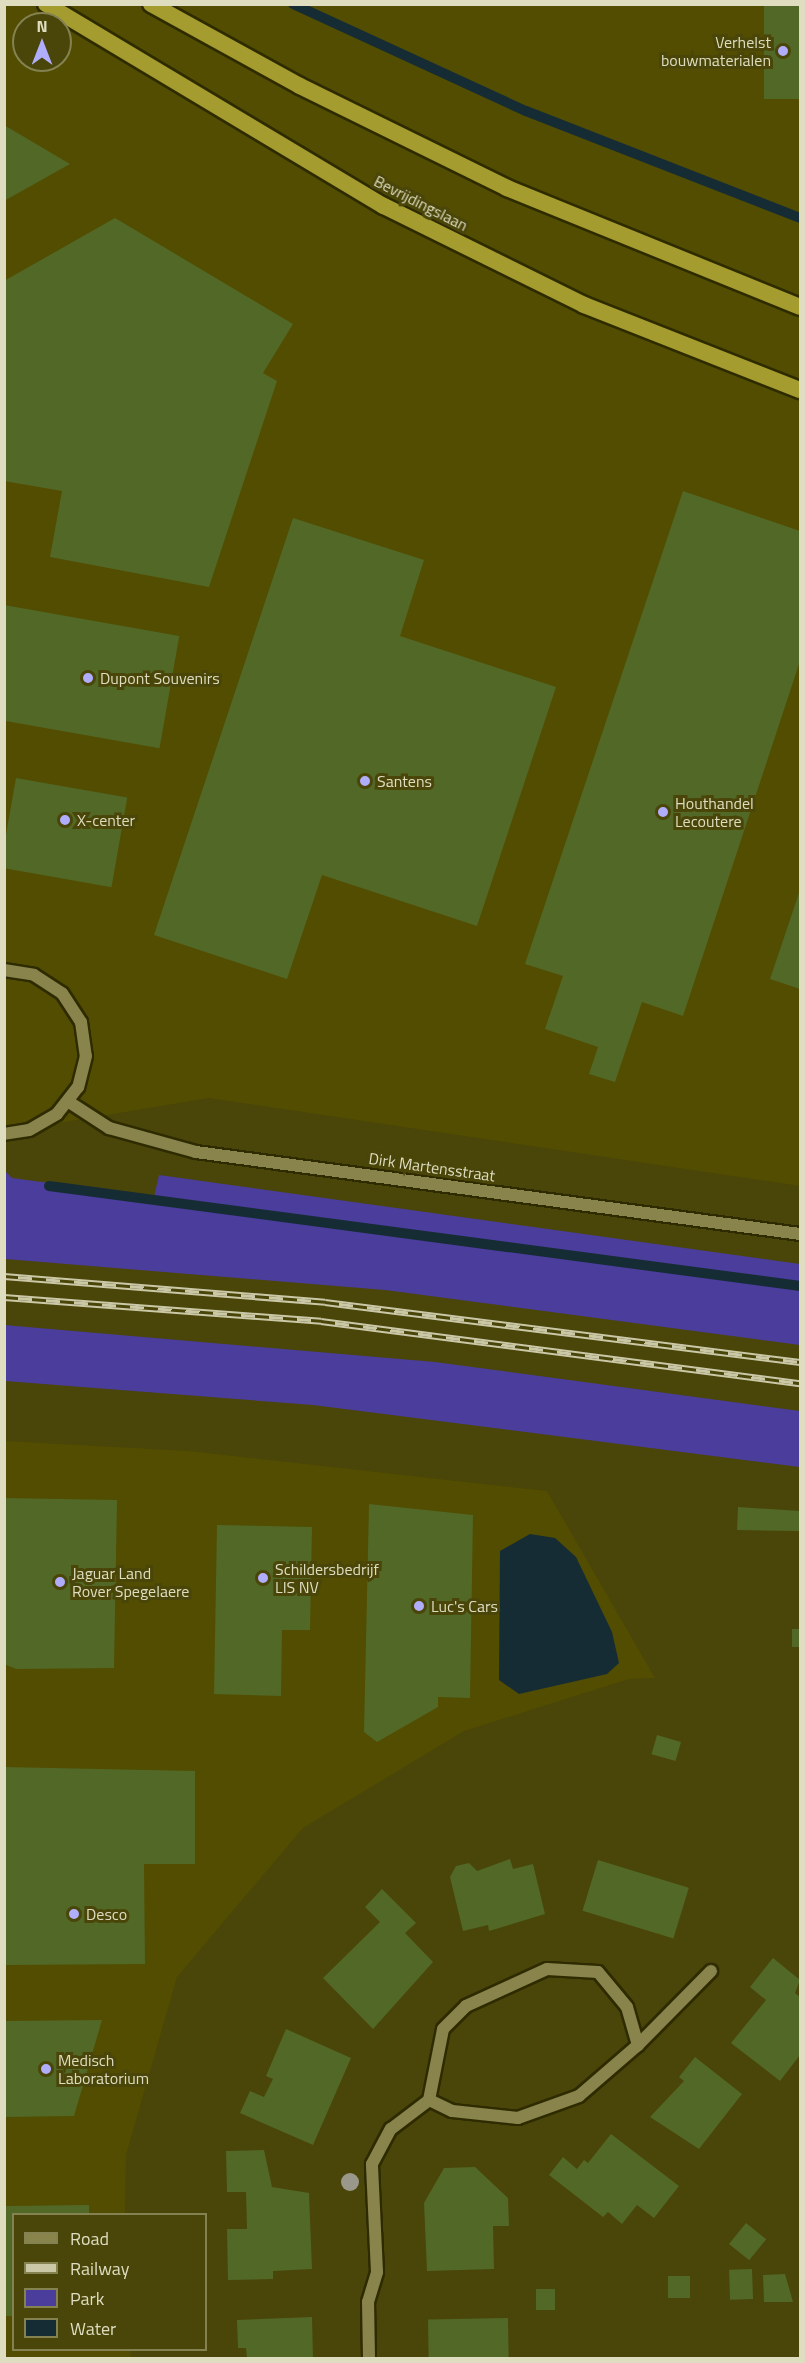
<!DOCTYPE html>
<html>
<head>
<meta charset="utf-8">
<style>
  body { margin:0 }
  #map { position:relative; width:805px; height:2363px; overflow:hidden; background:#4a4508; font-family:"Titillium Web",sans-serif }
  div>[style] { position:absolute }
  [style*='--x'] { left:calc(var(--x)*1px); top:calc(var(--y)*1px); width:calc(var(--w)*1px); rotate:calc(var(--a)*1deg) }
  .built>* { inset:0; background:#524d01 }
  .green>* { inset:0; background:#4b3d9c }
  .water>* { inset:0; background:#162c35 }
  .stream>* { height:10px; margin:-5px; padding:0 5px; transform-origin:5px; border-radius:5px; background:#162c35 }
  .building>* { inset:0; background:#526826; transform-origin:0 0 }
  .roads { filter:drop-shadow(2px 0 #2f2b00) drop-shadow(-2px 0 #2f2b00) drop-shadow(0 2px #2f2b00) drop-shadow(0 -2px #2f2b00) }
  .minor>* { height:12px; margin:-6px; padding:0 6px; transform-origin:6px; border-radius:6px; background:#88844c }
  .trunk>* { height:16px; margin:-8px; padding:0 8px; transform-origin:8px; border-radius:8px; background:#a49c2e }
  .rail>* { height:7px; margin-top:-3.5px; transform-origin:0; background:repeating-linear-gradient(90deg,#4a4508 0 14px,#cac8a7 0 28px); box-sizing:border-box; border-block:2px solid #cac8a7 }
  .trees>* { width:18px; height:18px; margin:-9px; border-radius:50%; background:#9a988b }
  .dots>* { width:16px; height:16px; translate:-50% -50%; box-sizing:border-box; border:3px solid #4a4508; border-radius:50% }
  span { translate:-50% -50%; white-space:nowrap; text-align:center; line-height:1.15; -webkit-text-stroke:6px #4a4508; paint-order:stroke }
  .poi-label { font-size:16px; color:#deddc0 }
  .right { translate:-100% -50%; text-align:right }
  .left { translate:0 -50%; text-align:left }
  .street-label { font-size:16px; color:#deddc0 }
  .frame { position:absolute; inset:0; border:6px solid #deddc0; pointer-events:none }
  .legend { position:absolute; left:12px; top:2213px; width:195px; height:138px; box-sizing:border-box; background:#4a4508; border:2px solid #858252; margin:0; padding:8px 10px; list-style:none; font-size:18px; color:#deddc0 }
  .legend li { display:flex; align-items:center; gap:12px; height:30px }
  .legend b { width:30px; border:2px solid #858252 }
  .north { position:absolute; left:12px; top:12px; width:60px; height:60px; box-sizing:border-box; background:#4a4508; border:2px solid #858252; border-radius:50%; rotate:0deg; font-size:16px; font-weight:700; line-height:24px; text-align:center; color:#deddc0 }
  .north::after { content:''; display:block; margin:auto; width:21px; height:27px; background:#b0aefa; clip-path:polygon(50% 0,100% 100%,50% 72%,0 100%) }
</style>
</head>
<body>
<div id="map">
  <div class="built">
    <i style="clip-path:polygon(evenodd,5px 5px,800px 5px,800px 1186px,209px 1098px,5px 1132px,5px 5px,24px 24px,60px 24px,60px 60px,24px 60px,24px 24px)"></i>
    <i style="clip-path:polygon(4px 1441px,188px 1451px,547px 1491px,655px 1678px,629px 1679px,464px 1731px,303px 1828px,177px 1977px,126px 2155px,125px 2214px,14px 2214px,14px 2350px,130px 2350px,131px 2358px,5px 2358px)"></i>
  </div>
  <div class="green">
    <i style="clip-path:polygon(4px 1170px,12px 1178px,154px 1197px,159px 1175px,800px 1264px,800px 1345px,385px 1290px,5px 1259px)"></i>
    <i style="clip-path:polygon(4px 1325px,435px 1362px,800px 1411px,800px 1467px,313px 1405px,5px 1381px)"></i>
  </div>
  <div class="water">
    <i style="clip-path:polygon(530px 1534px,555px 1538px,576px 1557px,612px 1632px,619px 1663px,607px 1674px,519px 1694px,499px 1680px,500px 1551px)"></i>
  </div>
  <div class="stream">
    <i style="--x:293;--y:4;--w:256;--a:24.7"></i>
    <i style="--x:526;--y:111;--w:294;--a:21.3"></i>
    <i style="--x:49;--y:1186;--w:758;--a:7.58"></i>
  </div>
  <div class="building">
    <i style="left:764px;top:4px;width:36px;height:95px"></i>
    <i style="clip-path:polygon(4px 125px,70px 164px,4px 201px)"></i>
    <i style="clip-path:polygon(115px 218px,293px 324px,263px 373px,277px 381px,209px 587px,50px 557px,62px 491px,4px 481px,4px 281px)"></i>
    <i style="clip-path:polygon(683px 491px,800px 531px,800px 661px,683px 1016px,642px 1002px,615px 1082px,589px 1074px,598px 1047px,545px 1029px,563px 976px,525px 964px)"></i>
    <i style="clip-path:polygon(293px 518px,424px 560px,400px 636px,556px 687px,477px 926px,322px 875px,287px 979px,154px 935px)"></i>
    <i style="left:4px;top:605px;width:178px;height:114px;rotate:10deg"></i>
    <i style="left:16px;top:778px;width:113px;height:91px;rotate:10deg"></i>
    <i style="clip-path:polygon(800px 890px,800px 989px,770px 979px)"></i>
    <i style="clip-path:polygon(4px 1498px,117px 1500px,114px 1668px,16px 1669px,4px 1664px)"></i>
    <i style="clip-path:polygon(369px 1504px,473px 1515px,470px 1698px,438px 1697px,438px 1707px,377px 1742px,364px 1732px)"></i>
    <i style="clip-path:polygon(738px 1507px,800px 1511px,800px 1531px,737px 1530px)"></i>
    <i style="clip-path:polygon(217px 1525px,312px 1527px,310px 1630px,282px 1630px,281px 1696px,214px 1694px)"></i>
    <i style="left:792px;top:1629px;width:8px;height:18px"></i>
    <i style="left:657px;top:1735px;width:25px;height:20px;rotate:16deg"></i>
    <i style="clip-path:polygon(4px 1767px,195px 1771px,195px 1864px,144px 1864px,145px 1964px,4px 1965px)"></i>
    <i style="clip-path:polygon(510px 1859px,513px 1869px,533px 1864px,545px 1914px,489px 1931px,488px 1925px,463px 1931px,450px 1877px,456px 1866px,469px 1863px,477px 1871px)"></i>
    <i style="left:598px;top:1860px;width:95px;height:53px;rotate:17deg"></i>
    <i style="clip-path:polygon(382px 1889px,416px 1923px,405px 1933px,433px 1962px,373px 2029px,323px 1978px,380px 1922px,365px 1907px)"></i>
    <i style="clip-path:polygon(773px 1958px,800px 1980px,795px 1993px,800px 1997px,800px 2055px,780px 2081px,731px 2043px,766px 2000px,750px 1987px)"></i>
    <i style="clip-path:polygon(102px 2020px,74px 2116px,4px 2117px,4px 2021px)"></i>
    <i style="clip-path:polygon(286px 2029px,351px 2058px,313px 2145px,240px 2113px,250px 2091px,264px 2097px,273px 2079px,266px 2076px)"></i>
    <i style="clip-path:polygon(695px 2057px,742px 2094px,699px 2149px,650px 2117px,684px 2081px,679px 2077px)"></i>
    <i style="clip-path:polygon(611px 2134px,679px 2186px,654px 2218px,637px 2205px,622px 2224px,608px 2212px,603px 2217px,549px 2175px,563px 2157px,577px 2169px,584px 2160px,588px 2163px)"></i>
    <i style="clip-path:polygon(264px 2150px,272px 2187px,309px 2193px,312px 2269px,273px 2271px,273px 2279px,228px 2280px,227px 2229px,247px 2229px,246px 2192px,227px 2192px,226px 2151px)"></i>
    <i style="clip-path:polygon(475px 2167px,508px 2198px,509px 2226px,493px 2226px,494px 2269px,427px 2271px,424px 2203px,444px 2168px)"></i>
    <i style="clip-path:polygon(89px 2205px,89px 2214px,14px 2214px,14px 2316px,4px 2316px,4px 2206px)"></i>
    <i style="left:746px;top:2223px;width:26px;height:27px;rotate:39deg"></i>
    <i style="left:752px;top:2269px;width:30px;height:23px;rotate:88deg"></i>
    <i style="clip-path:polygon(785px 2274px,793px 2302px,764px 2302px,763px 2275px)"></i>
    <i style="left:690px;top:2276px;width:22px;height:22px;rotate:90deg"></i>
    <i style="left:536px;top:2289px;width:19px;height:21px"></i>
    <i style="clip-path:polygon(312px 2317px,313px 2358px,247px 2358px,246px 2348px,238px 2348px,237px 2320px)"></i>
    <i style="left:508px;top:2318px;width:40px;height:80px;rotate:89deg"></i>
  </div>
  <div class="roads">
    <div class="minor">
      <i style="--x:4;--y:970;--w:30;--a:9"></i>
      <i style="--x:34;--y:975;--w:33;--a:33"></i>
      <i style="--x:62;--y:993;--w:35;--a:57"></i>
      <i style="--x:81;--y:1022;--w:34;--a:82"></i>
      <i style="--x:86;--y:1056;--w:32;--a:104"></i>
      <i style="--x:78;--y:1087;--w:34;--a:128"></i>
      <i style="--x:57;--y:1114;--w:32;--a:150"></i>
      <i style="--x:29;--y:1130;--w:25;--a:171"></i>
      <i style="--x:69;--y:1102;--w:48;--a:33"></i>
      <i style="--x:109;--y:1128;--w:90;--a:15.4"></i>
      <i style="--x:196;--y:1152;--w:610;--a:7.73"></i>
      <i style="--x:638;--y:2045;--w:104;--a:-45.4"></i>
      <i style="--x:369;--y:2358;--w:56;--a:-91"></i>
      <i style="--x:368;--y:2302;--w:31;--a:-73"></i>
      <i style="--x:377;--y:2272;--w:108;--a:-92.7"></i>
      <i style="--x:372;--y:2164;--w:40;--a:-62"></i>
      <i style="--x:391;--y:2129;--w:48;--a:-37.3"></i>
      <i style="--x:429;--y:2100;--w:72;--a:-78.8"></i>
      <i style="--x:443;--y:2029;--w:33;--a:-45"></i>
      <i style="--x:466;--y:2006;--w:89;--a:-24.6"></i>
      <i style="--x:547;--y:1969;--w:51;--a:3.4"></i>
      <i style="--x:598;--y:1972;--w:45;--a:50.4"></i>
      <i style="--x:627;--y:2007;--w:40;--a:74"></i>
      <i style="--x:638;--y:2045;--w:78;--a:139.2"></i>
      <i style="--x:579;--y:2096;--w:65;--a:160.2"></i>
      <i style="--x:518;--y:2118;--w:66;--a:-173.9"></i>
      <i style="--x:452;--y:2111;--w:25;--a:-154"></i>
    </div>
    <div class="trunk">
      <i style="--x:46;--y:4;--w:394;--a:30.9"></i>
      <i style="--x:384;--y:206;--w:223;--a:26.3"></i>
      <i style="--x:584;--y:305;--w:232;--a:21.5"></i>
      <i style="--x:151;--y:4;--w:170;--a:28.8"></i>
      <i style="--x:300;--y:86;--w:231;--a:26.2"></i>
      <i style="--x:507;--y:188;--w:316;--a:22.1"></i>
    </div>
  </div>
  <div class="rail">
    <i style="--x:4;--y:1276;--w:322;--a:4.6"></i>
    <i style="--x:325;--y:1302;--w:479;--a:7.2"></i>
    <i style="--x:4;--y:1297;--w:318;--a:4.3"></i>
    <i style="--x:321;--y:1321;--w:483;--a:7.4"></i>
  </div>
  <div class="trees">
    <i style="left:350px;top:2182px"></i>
  </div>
  <div class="dots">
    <i style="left:783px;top:51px;background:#b0aefa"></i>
    <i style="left:88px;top:678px;background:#b0aefa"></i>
    <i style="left:365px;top:781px;background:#b0aefa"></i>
    <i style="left:663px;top:812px;background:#b0aefa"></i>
    <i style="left:65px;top:820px;background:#b0aefa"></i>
    <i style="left:263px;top:1578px;background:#b0aefa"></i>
    <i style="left:60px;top:1582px;background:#b0aefa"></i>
    <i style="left:419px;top:1606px;background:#b0aefa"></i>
    <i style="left:74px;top:1914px;background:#b0aefa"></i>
    <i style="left:46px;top:2069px;background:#b0aefa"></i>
  </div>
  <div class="poi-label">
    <span class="right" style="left:771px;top:51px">Verhelst<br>bouwmaterialen</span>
    <span class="left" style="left:100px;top:678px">Dupont Souvenirs</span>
    <span class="left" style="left:377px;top:781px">Santens</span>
    <span class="left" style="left:675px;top:812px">Houthandel<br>Lecoutere</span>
    <span class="left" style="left:77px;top:820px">X-center</span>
    <span class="left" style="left:275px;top:1578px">Schildersbedrijf<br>LIS NV</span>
    <span class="left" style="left:72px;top:1582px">Jaguar Land<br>Rover Spegelaere</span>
    <span class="left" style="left:431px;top:1606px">Luc's Cars</span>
    <span class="left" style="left:86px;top:1914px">Desco</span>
    <span class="left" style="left:58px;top:2069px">Medisch<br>Laboratorium</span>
  </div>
  <div class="street-label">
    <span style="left:421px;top:203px;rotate:27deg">Bevrijdingslaan</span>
    <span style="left:432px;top:1167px;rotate:8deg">Dirk Martensstraat</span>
  </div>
  <div class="frame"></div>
  <ul class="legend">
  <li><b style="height:8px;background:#88844c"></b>Road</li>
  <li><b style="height:8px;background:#cac8a7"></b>Railway</li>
  <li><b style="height:16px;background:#4b3d9c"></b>Park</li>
  <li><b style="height:16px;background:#162c35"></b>Water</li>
  </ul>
  <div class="north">N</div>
</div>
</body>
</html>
